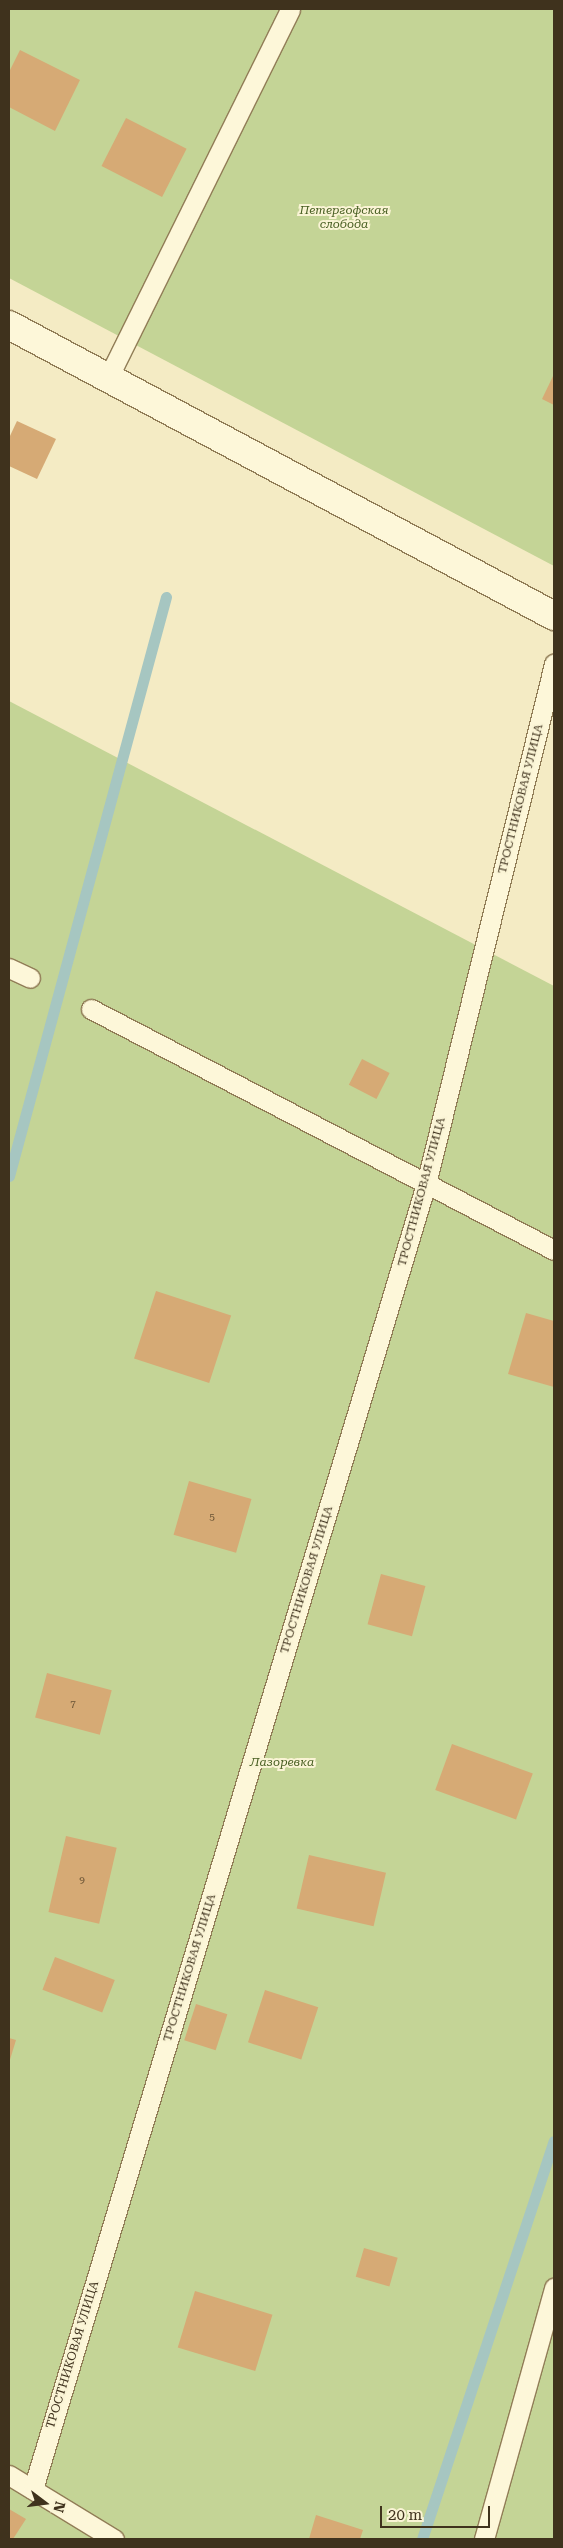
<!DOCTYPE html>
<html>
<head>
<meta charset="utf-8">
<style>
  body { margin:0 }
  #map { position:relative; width:563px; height:2548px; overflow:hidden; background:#f4ebc4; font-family:"Roboto Serif",serif }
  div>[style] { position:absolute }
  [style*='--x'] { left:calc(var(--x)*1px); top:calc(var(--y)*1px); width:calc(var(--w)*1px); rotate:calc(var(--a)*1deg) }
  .green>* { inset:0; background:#c4d496 }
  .stream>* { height:11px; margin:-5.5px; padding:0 5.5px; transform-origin:5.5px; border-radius:5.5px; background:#a6c6c1 }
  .building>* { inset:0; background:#d6aa75; transform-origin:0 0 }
  .roads { filter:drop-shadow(1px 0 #917d57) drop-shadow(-1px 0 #917d57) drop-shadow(0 1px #917d57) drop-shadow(0 -1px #917d57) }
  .service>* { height:19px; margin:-9.5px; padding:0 9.5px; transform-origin:9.5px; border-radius:9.5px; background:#fdf7d9 }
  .tertiary>* { height:28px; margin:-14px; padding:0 14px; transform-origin:14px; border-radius:14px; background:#fdf7d9 }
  span { translate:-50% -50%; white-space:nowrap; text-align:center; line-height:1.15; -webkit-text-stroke:4px #faf4d5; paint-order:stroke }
  .number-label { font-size:10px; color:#655033 }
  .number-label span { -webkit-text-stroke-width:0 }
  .park-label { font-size:12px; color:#475e21; font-style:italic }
  .street-label { font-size:12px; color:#3f321d }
  .frame { position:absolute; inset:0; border:10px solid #3f321d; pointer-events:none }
  .north { position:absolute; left:20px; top:2478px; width:50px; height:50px; -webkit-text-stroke:4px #faf4d5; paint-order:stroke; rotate:105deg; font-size:14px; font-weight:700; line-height:20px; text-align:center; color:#3f321d }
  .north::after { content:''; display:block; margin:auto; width:18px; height:22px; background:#3f321d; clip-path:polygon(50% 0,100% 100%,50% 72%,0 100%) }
  .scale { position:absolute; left:380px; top:2506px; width:110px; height:22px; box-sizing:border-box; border:2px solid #3f321d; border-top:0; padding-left:6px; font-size:15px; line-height:18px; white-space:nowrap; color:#3f321d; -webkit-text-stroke:4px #faf4d5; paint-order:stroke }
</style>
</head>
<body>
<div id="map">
  <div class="green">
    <i style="clip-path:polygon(9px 9px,554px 9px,554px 566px,9px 278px)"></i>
    <i style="clip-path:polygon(9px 701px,554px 986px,554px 2539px,9px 2539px)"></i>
  </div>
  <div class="stream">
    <i style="--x:9;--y:1176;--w:600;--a:-74.83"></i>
    <i style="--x:422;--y:2539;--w:419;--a:-71.7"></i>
  </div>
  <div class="building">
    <i style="clip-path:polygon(20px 50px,80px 80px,55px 131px,9px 107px,9px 72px)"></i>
    <i style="left:126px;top:118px;width:68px;height:54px;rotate:27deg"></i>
    <i style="clip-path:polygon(554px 374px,554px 405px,542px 399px)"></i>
    <i style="clip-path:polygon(17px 421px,56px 439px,37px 479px,9px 466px,9px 438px)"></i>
    <i style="left:362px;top:1059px;width:31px;height:29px;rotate:27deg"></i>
    <i style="left:156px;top:1291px;width:79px;height:71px;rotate:18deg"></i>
    <i style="clip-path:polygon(526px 1313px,554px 1321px,554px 1387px,508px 1374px)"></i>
    <i style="left:189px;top:1481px;width:65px;height:56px;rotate:16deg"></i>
    <i style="left:381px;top:1574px;width:46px;height:52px;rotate:15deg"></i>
    <i style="left:47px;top:1673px;width:67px;height:46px;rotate:15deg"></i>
    <i style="left:452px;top:1744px;width:86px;height:49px;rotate:20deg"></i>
    <i style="left:66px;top:1836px;width:52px;height:78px;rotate:13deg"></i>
    <i style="left:309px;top:1855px;width:79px;height:55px;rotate:13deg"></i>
    <i style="left:55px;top:1957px;width:64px;height:35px;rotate:21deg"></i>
    <i style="left:265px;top:1990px;width:56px;height:55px;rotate:18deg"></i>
    <i style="left:196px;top:2004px;width:33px;height:38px;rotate:18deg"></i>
    <i style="clip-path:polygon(9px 2038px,16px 2040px,9px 2063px)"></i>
    <i style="left:364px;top:2248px;width:35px;height:30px;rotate:16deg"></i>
    <i style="left:195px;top:2291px;width:81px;height:59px;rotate:17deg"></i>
    <i style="clip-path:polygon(9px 2509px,26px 2519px,13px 2539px,9px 2539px)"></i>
    <i style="clip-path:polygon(316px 2515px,363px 2530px,360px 2539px,309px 2539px)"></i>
  </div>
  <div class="roads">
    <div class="service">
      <i style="--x:108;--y:378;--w:411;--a:-63.7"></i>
      <i style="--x:9;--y:968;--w:23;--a:25"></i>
      <i style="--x:91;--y:1009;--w:522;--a:27.5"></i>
      <i style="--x:9;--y:2475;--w:123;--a:31.4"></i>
      <i style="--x:33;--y:2489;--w:1363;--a:-73.24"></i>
      <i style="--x:426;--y:1184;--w:536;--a:-76.17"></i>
      <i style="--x:484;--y:2539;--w:261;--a:-74.4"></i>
    </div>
    <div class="tertiary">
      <i style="--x:9;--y:325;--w:618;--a:28.1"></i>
    </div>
  </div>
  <div class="number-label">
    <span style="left:212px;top:1517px">5</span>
    <span style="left:73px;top:1704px">7</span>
    <span style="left:82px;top:1880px">9</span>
  </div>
  <div class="park-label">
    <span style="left:344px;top:218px">Петергофская<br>слобода</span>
    <span style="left:282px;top:1763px">Лазоревка</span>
  </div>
  <div class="street-label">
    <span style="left:521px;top:799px;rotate:-76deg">ТРОСТНИКОВАЯ УЛИЦА</span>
    <span style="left:422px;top:1192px;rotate:-75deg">ТРОСТНИКОВАЯ УЛИЦА</span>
    <span style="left:307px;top:1580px;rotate:-73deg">ТРОСТНИКОВАЯ УЛИЦА</span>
    <span style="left:190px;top:1968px;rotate:-73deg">ТРОСТНИКОВАЯ УЛИЦА</span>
    <span style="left:73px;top:2355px;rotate:-73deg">ТРОСТНИКОВАЯ УЛИЦА</span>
  </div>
  <div class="frame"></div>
  <div class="north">N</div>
  <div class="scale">20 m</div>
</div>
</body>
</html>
